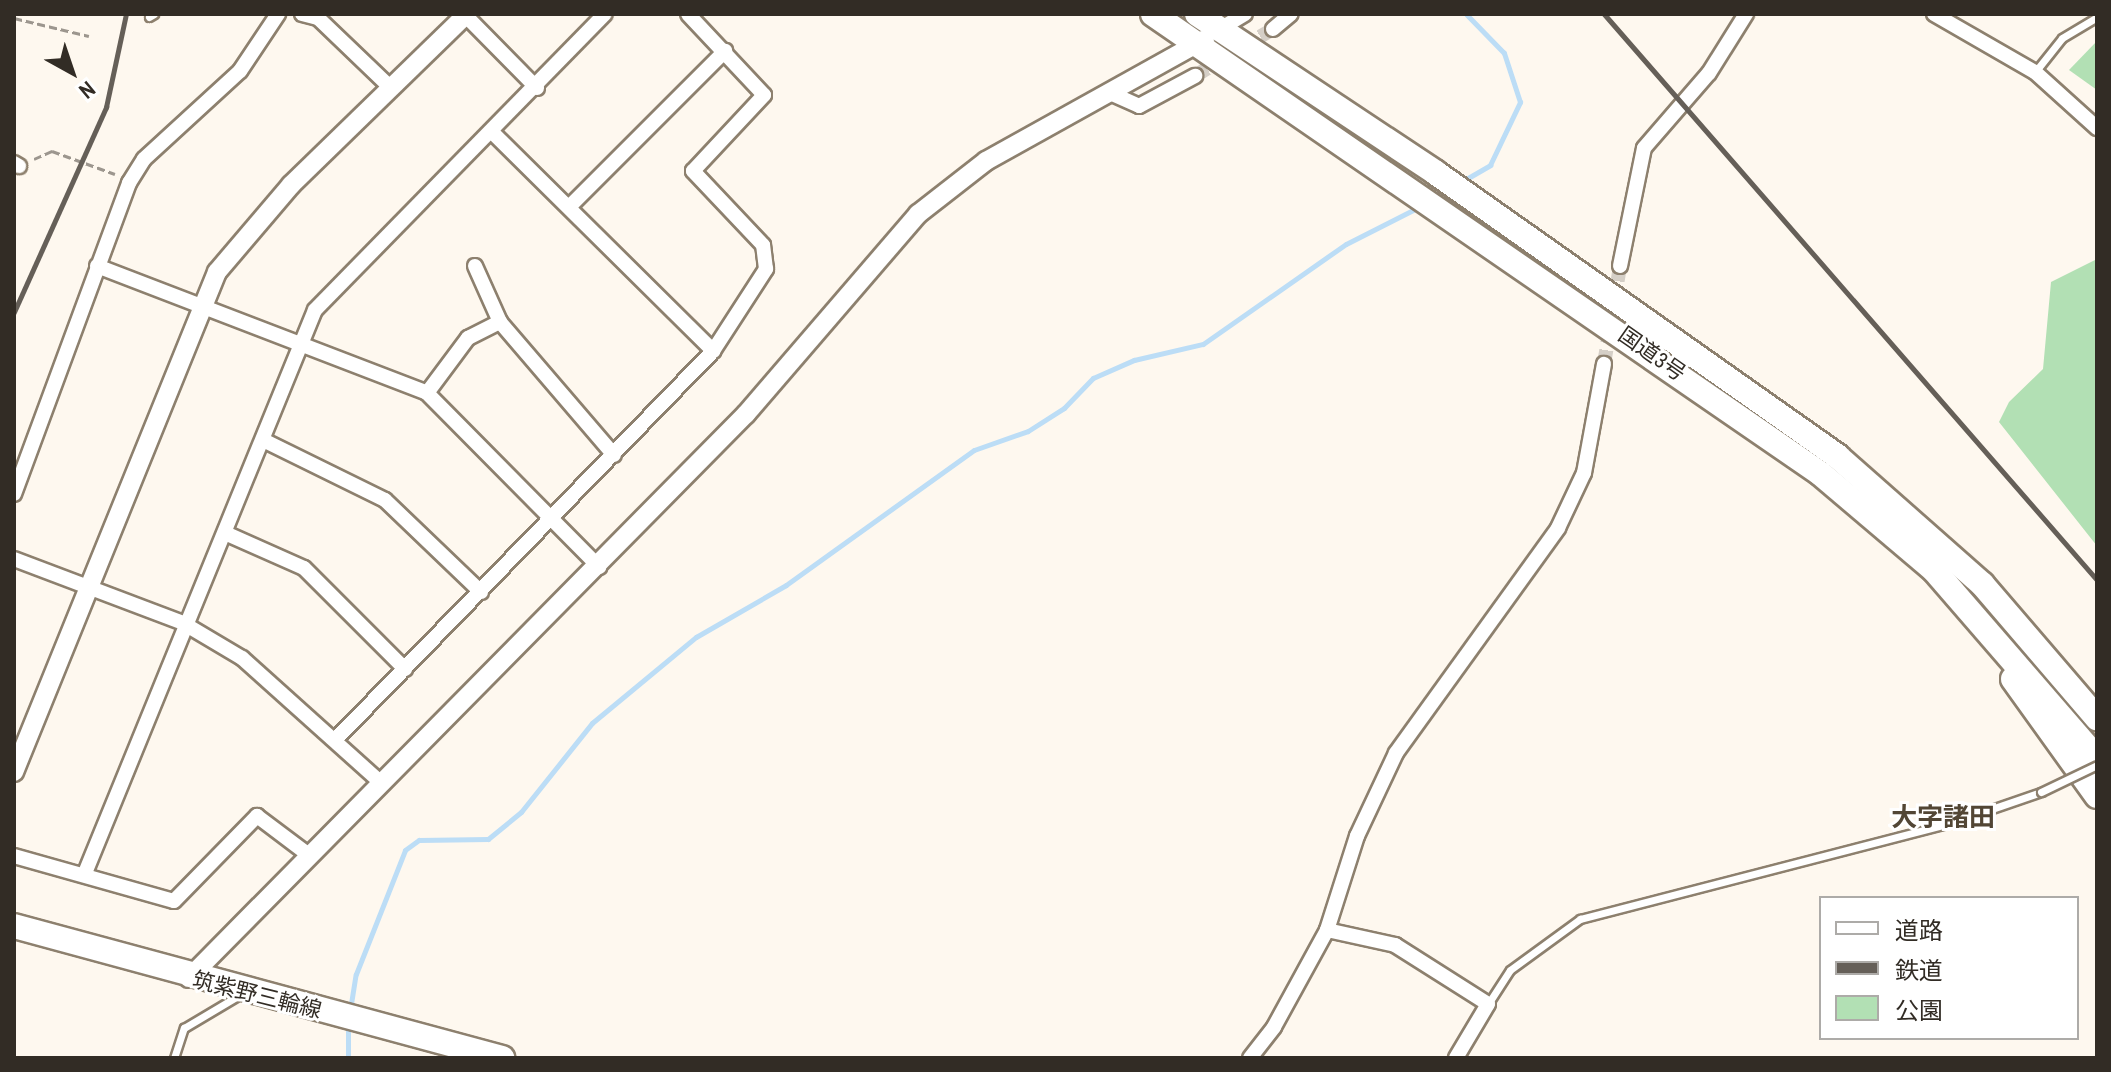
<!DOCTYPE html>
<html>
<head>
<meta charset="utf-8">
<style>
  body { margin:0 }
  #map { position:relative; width:2111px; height:1072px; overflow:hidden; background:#fef8ef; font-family:"Archivo Narrow","Noto Sans JP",sans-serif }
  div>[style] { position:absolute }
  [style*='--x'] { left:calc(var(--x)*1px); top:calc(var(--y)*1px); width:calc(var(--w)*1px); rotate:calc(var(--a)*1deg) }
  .green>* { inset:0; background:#b2e0b4 }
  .stream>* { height:5px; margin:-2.5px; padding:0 2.5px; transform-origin:2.5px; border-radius:2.5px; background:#bcddf6 }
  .minor-tunnel>* { height:14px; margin-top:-7px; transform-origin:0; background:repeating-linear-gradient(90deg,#d5cfc7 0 14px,transparent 0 21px) }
  .path>* { height:3px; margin-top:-1.5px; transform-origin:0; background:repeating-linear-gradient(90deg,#9c968e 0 8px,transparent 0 12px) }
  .roads { filter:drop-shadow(2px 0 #8d806e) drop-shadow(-2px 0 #8d806e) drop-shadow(0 2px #8d806e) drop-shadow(0 -2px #8d806e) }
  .service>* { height:7px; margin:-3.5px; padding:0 3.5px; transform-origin:3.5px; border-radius:3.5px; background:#fff }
  .minor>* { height:14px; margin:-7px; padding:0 7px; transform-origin:7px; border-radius:7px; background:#fff }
  .tertiary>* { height:18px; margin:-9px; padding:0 9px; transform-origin:9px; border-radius:9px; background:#fff }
  .primary>* { height:24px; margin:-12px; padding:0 12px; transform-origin:12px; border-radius:12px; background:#fff }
  .trunk>* { height:24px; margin:-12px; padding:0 12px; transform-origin:12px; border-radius:12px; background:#fff }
  .rail>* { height:5px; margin:-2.5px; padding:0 2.5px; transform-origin:2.5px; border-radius:2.5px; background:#655f58 }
  .bridges { filter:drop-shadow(2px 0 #8d806e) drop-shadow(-2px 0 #8d806e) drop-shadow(0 2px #8d806e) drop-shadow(0 -2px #8d806e) }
  .service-bridge>* { height:7px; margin:-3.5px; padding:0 3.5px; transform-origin:3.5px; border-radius:3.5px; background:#fff }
  span { translate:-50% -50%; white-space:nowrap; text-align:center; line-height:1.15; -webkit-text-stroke:6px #fff; paint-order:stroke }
  .street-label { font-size:22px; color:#322c25 }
  .quarter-label { font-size:26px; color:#524635; font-weight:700 }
  .frame { position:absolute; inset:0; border:16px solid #322c25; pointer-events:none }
  .legend { position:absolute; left:1819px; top:896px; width:260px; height:144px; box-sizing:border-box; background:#fff; border:2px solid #adaba8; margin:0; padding:10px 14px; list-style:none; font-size:24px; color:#322c25 }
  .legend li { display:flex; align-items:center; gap:16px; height:40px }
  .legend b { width:40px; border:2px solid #adaba8 }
  .north { position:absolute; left:32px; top:32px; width:80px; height:80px; -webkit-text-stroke:6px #fff; paint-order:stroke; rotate:140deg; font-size:22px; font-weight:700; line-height:32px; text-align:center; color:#322c25 }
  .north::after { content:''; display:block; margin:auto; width:28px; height:36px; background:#322c25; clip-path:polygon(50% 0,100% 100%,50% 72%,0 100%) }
</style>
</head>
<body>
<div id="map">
  <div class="green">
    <i style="clip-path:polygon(2097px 41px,2097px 90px,2069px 70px)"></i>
    <i style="clip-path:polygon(2097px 259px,2097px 546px,1999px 422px,2009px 402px,2043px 369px,2051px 282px)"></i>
  </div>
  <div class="stream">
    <i style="--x:1461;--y:182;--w:34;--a:-30"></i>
    <i style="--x:1490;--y:165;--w:70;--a:-64.5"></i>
    <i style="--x:1520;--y:102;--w:52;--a:-108.1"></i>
    <i style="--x:1504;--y:53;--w:54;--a:-134.3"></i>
    <i style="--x:350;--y:1010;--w:36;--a:-81"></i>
    <i style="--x:356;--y:974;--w:133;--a:-68.4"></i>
    <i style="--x:405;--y:850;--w:17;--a:-36"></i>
    <i style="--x:419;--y:840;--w:69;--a:-0.8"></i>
    <i style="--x:488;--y:839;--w:43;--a:-39.3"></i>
    <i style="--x:521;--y:812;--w:114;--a:-51.4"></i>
    <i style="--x:592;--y:723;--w:135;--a:-39.6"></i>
    <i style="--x:696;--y:637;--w:104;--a:-30"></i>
    <i style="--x:786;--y:585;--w:231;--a:-35.7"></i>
    <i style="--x:974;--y:450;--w:57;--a:-19.4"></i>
    <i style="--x:1028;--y:431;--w:43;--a:-32.6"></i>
    <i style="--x:1064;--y:408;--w:42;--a:-46"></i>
    <i style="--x:1093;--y:378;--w:45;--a:-23.7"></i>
    <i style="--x:1134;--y:360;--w:71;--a:-13.1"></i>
    <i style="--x:1203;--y:344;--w:174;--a:-35"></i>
    <i style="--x:1346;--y:244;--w:84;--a:-26.9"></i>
    <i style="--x:348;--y:1024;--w:34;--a:90"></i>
  </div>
  <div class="minor-tunnel">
    <i style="--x:1242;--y:47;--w:36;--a:-30"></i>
    <i style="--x:1195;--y:76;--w:34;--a:-32"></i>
    <i style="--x:1604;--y:364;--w:99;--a:-80.7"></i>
  </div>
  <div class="path">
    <i style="--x:14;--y:18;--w:77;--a:13.5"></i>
    <i style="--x:34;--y:159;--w:20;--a:-24"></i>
    <i style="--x:52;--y:151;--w:67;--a:20.1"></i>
  </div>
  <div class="roads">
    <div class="service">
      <i style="--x:149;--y:17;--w:6;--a:-31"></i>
      <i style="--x:2035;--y:72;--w:43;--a:-51.5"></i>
      <i style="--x:2062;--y:38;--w:41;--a:-31"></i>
      <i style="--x:1488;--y:1004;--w:40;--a:-57.1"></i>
      <i style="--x:1510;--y:970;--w:87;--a:-36.1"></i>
      <i style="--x:1580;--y:919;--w:386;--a:-14.5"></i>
      <i style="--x:1954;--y:822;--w:92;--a:-19"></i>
      <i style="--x:174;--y:1058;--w:32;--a:-72"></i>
      <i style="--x:184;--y:1028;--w:66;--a:-30.8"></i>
    </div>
    <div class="minor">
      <i style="--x:302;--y:14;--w:16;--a:14"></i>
      <i style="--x:318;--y:18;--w:101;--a:43.8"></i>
      <i style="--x:464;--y:14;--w:104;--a:45.4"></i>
      <i style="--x:1934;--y:14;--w:116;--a:29.9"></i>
      <i style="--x:2035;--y:72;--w:84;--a:42.1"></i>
      <i style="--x:1220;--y:29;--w:29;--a:-31"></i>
      <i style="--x:1273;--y:29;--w:23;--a:-40"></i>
      <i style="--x:1108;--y:92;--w:34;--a:24"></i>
      <i style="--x:1139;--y:106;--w:64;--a:-28.2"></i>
      <i style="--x:493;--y:133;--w:310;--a:44.7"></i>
      <i style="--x:14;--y:163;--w:6;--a:31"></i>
      <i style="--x:569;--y:207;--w:221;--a:-45"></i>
      <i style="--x:97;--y:266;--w:354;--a:21"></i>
      <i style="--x:427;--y:393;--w:245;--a:45.3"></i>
      <i style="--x:475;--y:266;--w:61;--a:65.9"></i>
      <i style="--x:500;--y:322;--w:175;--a:49.4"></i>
      <i style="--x:1620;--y:266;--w:120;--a:-78.5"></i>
      <i style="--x:1644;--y:148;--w:99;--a:-49.1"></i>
      <i style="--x:1709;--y:73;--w:70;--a:-57.9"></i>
      <i style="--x:427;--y:393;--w:69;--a:-53.3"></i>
      <i style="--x:468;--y:338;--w:36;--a:-27"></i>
      <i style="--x:263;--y:440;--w:136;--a:26.2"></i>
      <i style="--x:385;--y:500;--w:133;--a:43.8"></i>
      <i style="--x:14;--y:494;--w:332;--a:-69.7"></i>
      <i style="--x:129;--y:183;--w:28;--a:-58"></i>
      <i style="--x:144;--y:159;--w:130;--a:-42.5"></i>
      <i style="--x:240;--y:71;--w:69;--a:-56.3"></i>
      <i style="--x:225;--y:533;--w:86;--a:23.9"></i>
      <i style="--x:304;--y:568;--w:143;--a:45"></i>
      <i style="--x:14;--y:559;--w:181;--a:20.7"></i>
      <i style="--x:183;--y:623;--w:69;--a:30.7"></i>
      <i style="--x:242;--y:658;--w:186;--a:41.9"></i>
      <i style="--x:336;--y:739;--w:541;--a:-45.82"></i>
      <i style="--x:713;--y:351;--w:98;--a:-57.1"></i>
      <i style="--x:766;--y:269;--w:24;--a:-97"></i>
      <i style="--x:763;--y:245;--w:102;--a:-133.4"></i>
      <i style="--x:693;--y:171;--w:104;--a:-46.9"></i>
      <i style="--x:764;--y:95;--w:111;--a:-133.2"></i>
      <i style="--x:14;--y:856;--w:166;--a:15.7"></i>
      <i style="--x:174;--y:901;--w:119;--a:-45.7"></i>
      <i style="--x:257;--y:816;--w:65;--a:36.9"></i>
      <i style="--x:85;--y:873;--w:608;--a:-67.78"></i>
      <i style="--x:315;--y:310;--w:414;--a:-45.6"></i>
      <i style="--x:1327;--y:930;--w:70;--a:12.4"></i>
      <i style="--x:1395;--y:945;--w:110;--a:32.4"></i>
      <i style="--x:1488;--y:1004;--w:63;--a:120.7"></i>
      <i style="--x:1250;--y:1058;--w:39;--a:-52"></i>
      <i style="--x:1274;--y:1027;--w:111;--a:-61.3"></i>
      <i style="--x:1327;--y:930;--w:99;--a:-72.3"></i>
      <i style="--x:1357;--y:836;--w:92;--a:-64.8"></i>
      <i style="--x:1396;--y:753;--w:277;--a:-54.2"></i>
      <i style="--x:1558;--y:528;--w:61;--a:-64.7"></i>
      <i style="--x:1584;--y:473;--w:111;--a:-79.6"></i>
    </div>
    <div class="tertiary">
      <i style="--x:14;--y:772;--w:540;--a:-67.9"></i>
      <i style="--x:217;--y:272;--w:114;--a:-49.6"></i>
      <i style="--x:291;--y:185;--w:245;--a:-44.2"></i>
      <i style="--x:189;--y:978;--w:793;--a:-45.36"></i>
      <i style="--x:746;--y:414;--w:264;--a:-49.3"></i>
      <i style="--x:918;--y:214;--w:86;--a:-37.9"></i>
      <i style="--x:986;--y:161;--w:251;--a:-29.1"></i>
    </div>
    <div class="primary">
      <i style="--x:14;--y:926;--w:506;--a:15.14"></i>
    </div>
    <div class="trunk">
      <i style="--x:1153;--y:14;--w:811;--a:34.55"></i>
      <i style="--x:1821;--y:474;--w:148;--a:40.3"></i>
      <i style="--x:1934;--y:570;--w:249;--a:49.1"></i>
      <i style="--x:1197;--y:14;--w:287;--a:33.6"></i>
      <i style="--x:1436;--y:173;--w:492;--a:35.2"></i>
      <i style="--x:1838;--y:457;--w:192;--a:41.4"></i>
      <i style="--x:1982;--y:584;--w:177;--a:49.4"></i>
      <i style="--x:2013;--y:679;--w:144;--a:54.3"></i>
    </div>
  </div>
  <div class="rail">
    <i style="--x:1604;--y:14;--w:751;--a:48.94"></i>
    <i style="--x:14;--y:312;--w:225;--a:-65.8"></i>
    <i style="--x:106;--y:107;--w:95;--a:-77.9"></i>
  </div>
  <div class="bridges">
    <div class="service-bridge">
      <i style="--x:2041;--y:792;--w:62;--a:-25.7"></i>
    </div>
  </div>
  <div class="street-label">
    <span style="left:1652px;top:354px;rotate:35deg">国道3号</span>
    <span style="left:257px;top:995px;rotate:14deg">筑紫野三輪線</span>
  </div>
  <div class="quarter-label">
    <span style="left:1943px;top:817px">大字諸田</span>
  </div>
  <div class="frame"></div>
  <ul class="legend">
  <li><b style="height:10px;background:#fff"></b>道路</li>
  <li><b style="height:10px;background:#655f58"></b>鉄道</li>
  <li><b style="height:22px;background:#b2e0b4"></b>公園</li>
  </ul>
  <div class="north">N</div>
</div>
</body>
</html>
